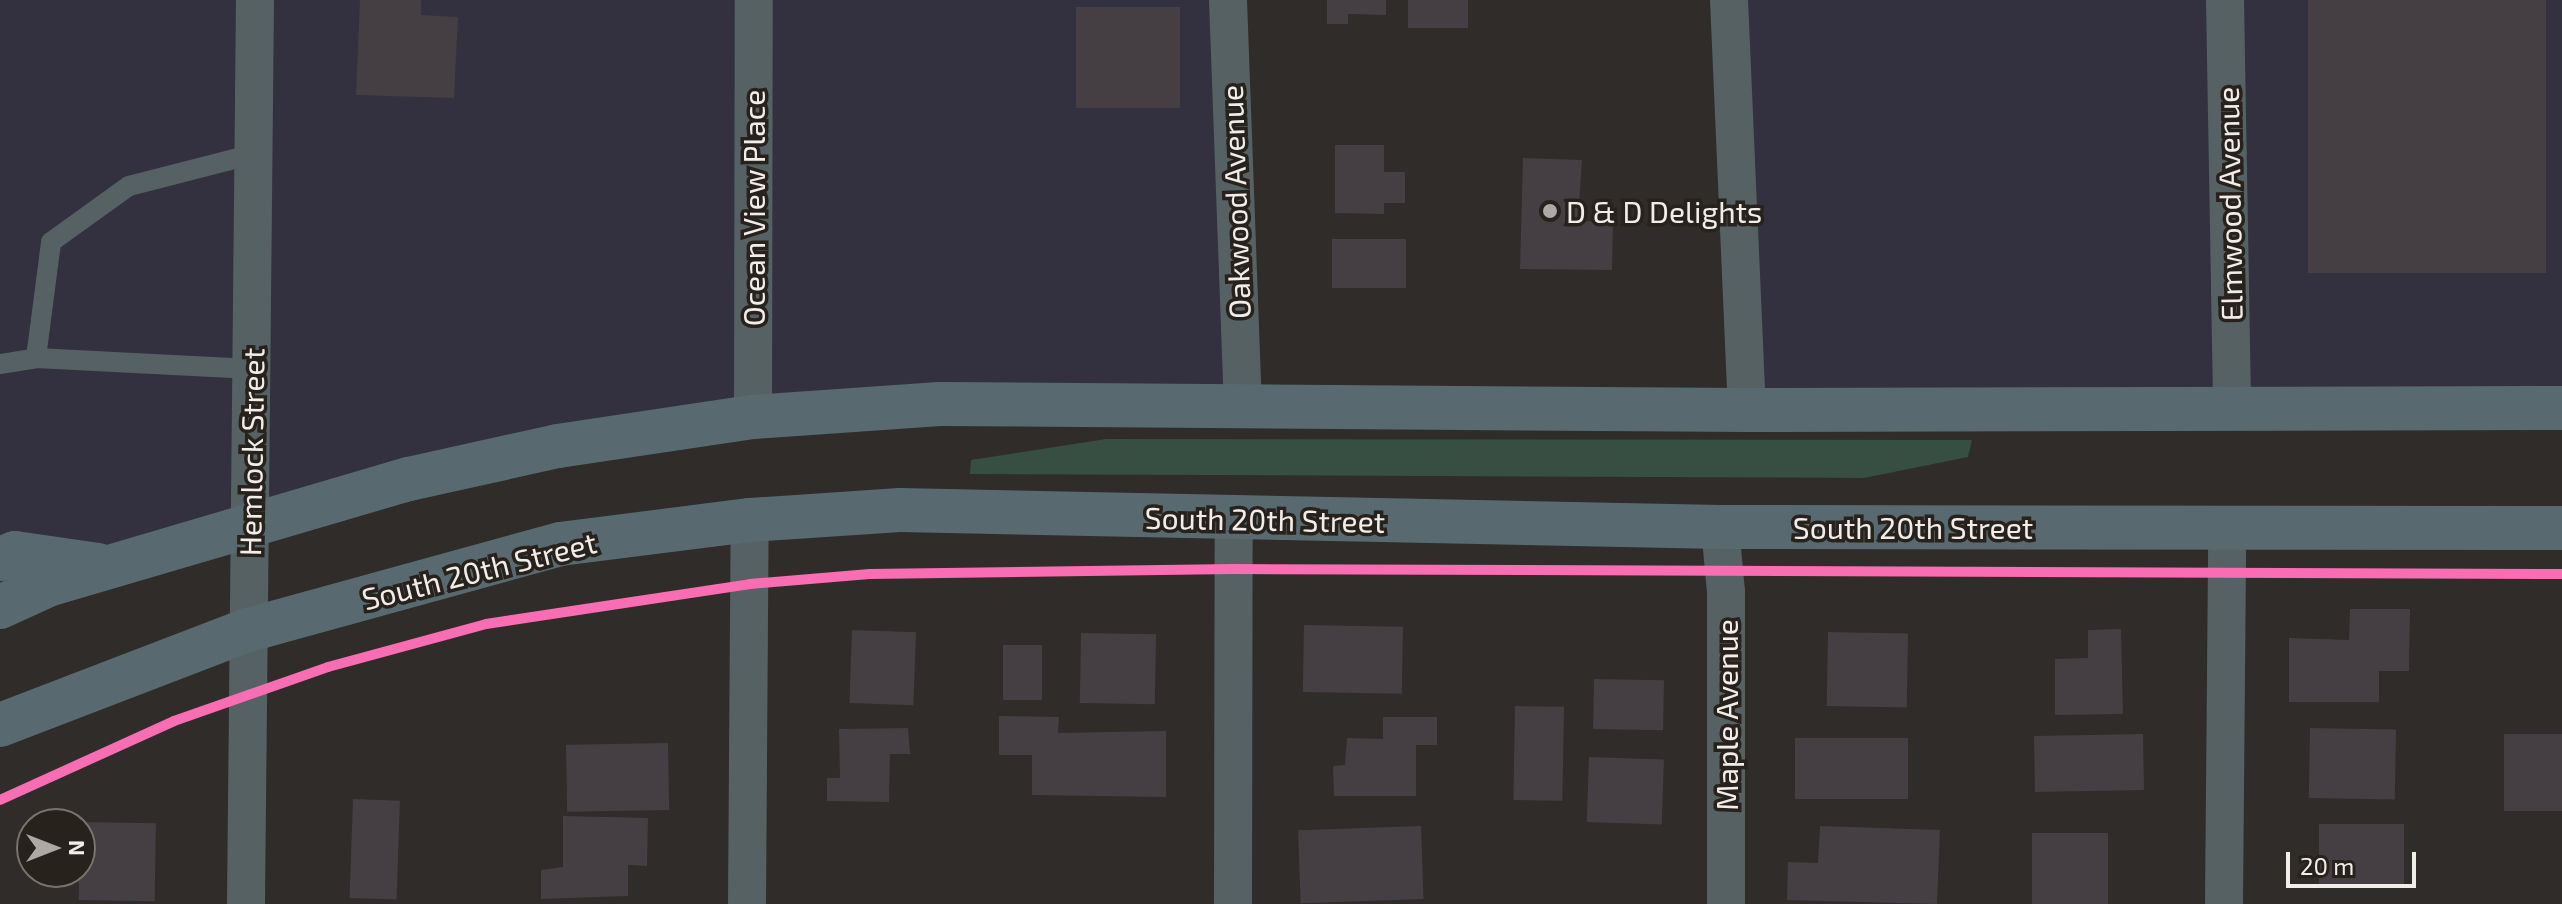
<!DOCTYPE html>
<html>
<head>
<meta charset="utf-8">
<style>
  body { margin:0 }
  #map { position:relative; width:2562px; height:904px; overflow:hidden; background:#2f2c29; font-family:"Exo 2",sans-serif }
  div>[style] { position:absolute }
  [style*='--x'] { left:calc(var(--x)*1px); top:calc(var(--y)*1px); width:calc(var(--w)*1px); rotate:calc(var(--a)*1deg) }
  .industrial>* { inset:0; background:#33313f; transform-origin:0 0 }
  .green>* { inset:0; background:#364f42 }
  .building>* { inset:0; background:#453f43; transform-origin:0 0 }
  .lane>* { height:20px; margin:-10px; padding:0 10px; transform-origin:10px; border-radius:10px; background:#566164 }
  .street>* { height:38px; margin:-19px; padding:0 19px; transform-origin:19px; border-radius:19px; background:#566164 }
  .primary>* { height:44px; margin:-22px; padding:0 22px; transform-origin:22px; border-radius:22px; background:#586a6f }
  .cycleway>* { height:10px; margin:-5px; padding:0 5px; transform-origin:5px; border-radius:5px; background:#f96db3 }
  .dots>* { width:22px; height:22px; translate:-50% -50%; box-sizing:border-box; border:4px solid #28221c; border-radius:50% }
  span { translate:-50% -50%; white-space:nowrap; text-align:center; line-height:1.15; -webkit-text-stroke:7px #28221c; paint-order:stroke }
  .street-label { font-size:30px; color:#f1ede9 }
  .poi-label { font-size:30px; color:#f1ede9 }
  .left { translate:0 -50%; text-align:left }
  .north { position:absolute; left:16px; top:808px; width:80px; height:80px; box-sizing:border-box; background:#28221c; border:2px solid #78736e; border-radius:50%; rotate:90deg; font-size:22px; font-weight:700; line-height:32px; text-align:center; color:#f1ede9 }
  .north::after { content:''; display:block; margin:auto; width:28px; height:36px; background:#ada9a6; clip-path:polygon(50% 0,100% 100%,50% 72%,0 100%) }
  .scale { position:absolute; left:2286px; top:852px; width:130px; height:36px; box-sizing:border-box; border:4px solid #f1ede9; border-top:0; padding-left:10px; font-size:24px; line-height:28px; white-space:nowrap; color:#f1ede9; -webkit-text-stroke:6px #28221c; paint-order:stroke }
</style>
</head>
<body>
<div id="map">
  <div class="industrial">
    <i style="clip-path:polygon(0 0,1226px 0,1243px 420px,688px 425px,0 595px)"></i>
    <i style="left:1733px;top:0;width:829px;height:406px"></i>
  </div>
  <div class="green">
    <i style="clip-path:polygon(1106px 439px,1972px 440px,1968px 457px,1864px 478px,970px 474px,971px 460px)"></i>
  </div>
  <div class="building">
    <i style="clip-path:polygon(360px 0,421px 0,421px 15px,458px 17px,454px 98px,356px 95px)"></i>
    <i style="clip-path:polygon(1327px 0,1386px 0,1386px 15px,1348px 14px,1348px 24px,1327px 24px)"></i>
    <i style="left:1408px;top:0;width:60px;height:28px"></i>
    <i style="left:2308px;top:0;width:238px;height:273px"></i>
    <i style="left:1076px;top:7px;width:104px;height:101px"></i>
    <i style="clip-path:polygon(1335px 145px,1384px 145px,1384px 172px,1405px 172px,1405px 203px,1384px 203px,1384px 214px,1335px 213px)"></i>
    <i style="clip-path:polygon(1523px 158px,1582px 160px,1578px 221px,1613px 222px,1612px 270px,1520px 269px)"></i>
    <i style="left:1332px;top:239px;width:74px;height:49px"></i>
    <i style="clip-path:polygon(2350px 609px,2410px 609px,2409px 671px,2379px 671px,2379px 702px,2289px 702px,2289px 638px,2349px 640px)"></i>
    <i style="left:1304px;top:625px;width:99px;height:67px;rotate:1deg"></i>
    <i style="clip-path:polygon(2121px 629px,2123px 714px,2055px 715px,2055px 659px,2088px 658px,2088px 630px)"></i>
    <i style="left:852px;top:630px;width:64px;height:73px;rotate:2deg"></i>
    <i style="left:1828px;top:632px;width:80px;height:74px;rotate:1deg"></i>
    <i style="left:1081px;top:633px;width:75px;height:70px;rotate:1deg"></i>
    <i style="left:1003px;top:645px;width:39px;height:55px"></i>
    <i style="left:1594px;top:679px;width:70px;height:50px;rotate:1deg"></i>
    <i style="left:1515px;top:706px;width:49px;height:94px;rotate:1deg"></i>
    <i style="clip-path:polygon(999px 716px,1059px 717px,1058px 733px,1166px 731px,1166px 797px,1032px 795px,1032px 755px,999px 755px)"></i>
    <i style="clip-path:polygon(1383px 717px,1437px 717px,1437px 745px,1416px 745px,1416px 796px,1334px 796px,1333px 766px,1345px 765px,1347px 738px,1383px 739px)"></i>
    <i style="clip-path:polygon(908px 728px,910px 754px,890px 754px,889px 802px,827px 801px,827px 778px,840px 778px,839px 729px)"></i>
    <i style="left:2310px;top:728px;width:86px;height:70px;rotate:1deg"></i>
    <i style="left:2143px;top:734px;width:56px;height:109px;rotate:89deg"></i>
    <i style="left:2504px;top:734px;width:58px;height:77px"></i>
    <i style="left:1795px;top:738px;width:113px;height:61px"></i>
    <i style="left:668px;top:743px;width:67px;height:102px;rotate:89deg"></i>
    <i style="left:1589px;top:757px;width:75px;height:65px;rotate:2deg"></i>
    <i style="left:353px;top:799px;width:47px;height:99px;rotate:2deg"></i>
    <i style="clip-path:polygon(563px 816px,648px 818px,647px 866px,628px 865px,628px 896px,541px 899px,541px 870px,563px 867px)"></i>
    <i style="left:80px;top:822px;width:76px;height:78px;rotate:1deg"></i>
    <i style="left:2319px;top:824px;width:85px;height:61px"></i>
    <i style="left:1421px;top:826px;width:73px;height:123px;rotate:88deg"></i>
    <i style="clip-path:polygon(1820px 826px,1940px 830px,1937px 904px,1787px 900px,1788px 862px,1818px 863px)"></i>
    <i style="left:2032px;top:833px;width:76px;height:71px"></i>
  </div>
  <div class="lane">
    <i style="--x:36;--y:358;--w:117;--a:-82.6"></i>
    <i style="--x:51;--y:242;--w:96;--a:-35.7"></i>
    <i style="--x:129;--y:186;--w:129;--a:-14.4"></i>
    <i style="--x:0;--y:364;--w:36;--a:-9"></i>
    <i style="--x:36;--y:358;--w:216;--a:2.9"></i>
  </div>
  <div class="street">
    <i style="--x:1228;--y:0;--w:404;--a:87.9"></i>
    <i style="--x:1729;--y:0;--w:410;--a:87.5"></i>
    <i style="--x:2225;--y:0;--w:408;--a:89"></i>
    <i style="--x:753;--y:417;--w:417;--a:-89.9"></i>
    <i style="--x:1720;--y:527;--w:65;--a:84.7"></i>
    <i style="--x:1726;--y:592;--w:312;--a:90"></i>
    <i style="--x:246;--y:904;--w:904;--a:-89.43"></i>
    <i style="--x:747;--y:904;--w:384;--a:-89.6"></i>
    <i style="--x:1233;--y:904;--w:384;--a:-89.9"></i>
    <i style="--x:2224;--y:904;--w:376;--a:-89.5"></i>
  </div>
  <div class="primary">
    <i style="--x:0;--y:559;--w:16;--a:-22"></i>
    <i style="--x:15;--y:553;--w:84;--a:8.2"></i>
    <i style="--x:0;--y:607;--w:53;--a:-24.6"></i>
    <i style="--x:48;--y:585;--w:376;--a:-16.4"></i>
    <i style="--x:409;--y:479;--w:153;--a:-12.5"></i>
    <i style="--x:558;--y:446;--w:197;--a:-8.5"></i>
    <i style="--x:753;--y:417;--w:187;--a:-4"></i>
    <i style="--x:940;--y:404;--w:807;--a:0.43"></i>
    <i style="--x:1747;--y:410;--w:815;--a:-0.14"></i>
    <i style="--x:0;--y:725;--w:266;--a:-21"></i>
    <i style="--x:248;--y:630;--w:324;--a:-15.4"></i>
    <i style="--x:560;--y:544;--w:192;--a:-7.2"></i>
    <i style="--x:750;--y:520;--w:150;--a:-3.8"></i>
    <i style="--x:900;--y:510;--w:820;--a:1.19"></i>
    <i style="--x:1720;--y:527;--w:842;--a:0.07"></i>
  </div>
  <div class="cycleway">
    <i style="--x:0;--y:800;--w:191;--a:-24.4"></i>
    <i style="--x:174;--y:721;--w:163;--a:-19.3"></i>
    <i style="--x:328;--y:667;--w:164;--a:-15.2"></i>
    <i style="--x:486;--y:624;--w:267;--a:-8.6"></i>
    <i style="--x:750;--y:584;--w:120;--a:-4.8"></i>
    <i style="--x:870;--y:574;--w:364;--a:-0.8"></i>
    <i style="--x:1234;--y:569;--w:1328;--a:0.22"></i>
  </div>
  <div class="dots">
    <i style="left:1550px;top:211px;background:#ada9a6"></i>
  </div>
  <div class="street-label">
    <span style="left:1235px;top:202px;rotate:-92deg">Oakwood Avenue</span>
    <span style="left:2229px;top:204px;rotate:-91deg">Elmwood Avenue</span>
    <span style="left:753px;top:208px;rotate:-90deg">Ocean View Place</span>
    <span style="left:251px;top:452px;rotate:-89deg">Hemlock Street</span>
    <span style="left:1265px;top:519px;rotate:1deg">South 20th Street</span>
    <span style="left:1913px;top:527px">South 20th Street</span>
    <span style="left:479px;top:570px;rotate:-14deg">South 20th Street</span>
    <span style="left:1726px;top:715px;rotate:-90deg">Maple Avenue</span>
  </div>
  <div class="poi-label">
    <span class="left" style="left:1566px;top:211px">D &amp; D Delights</span>
  </div>
  <div class="north">N</div>
  <div class="scale">20 m</div>
</div>
</body>
</html>
